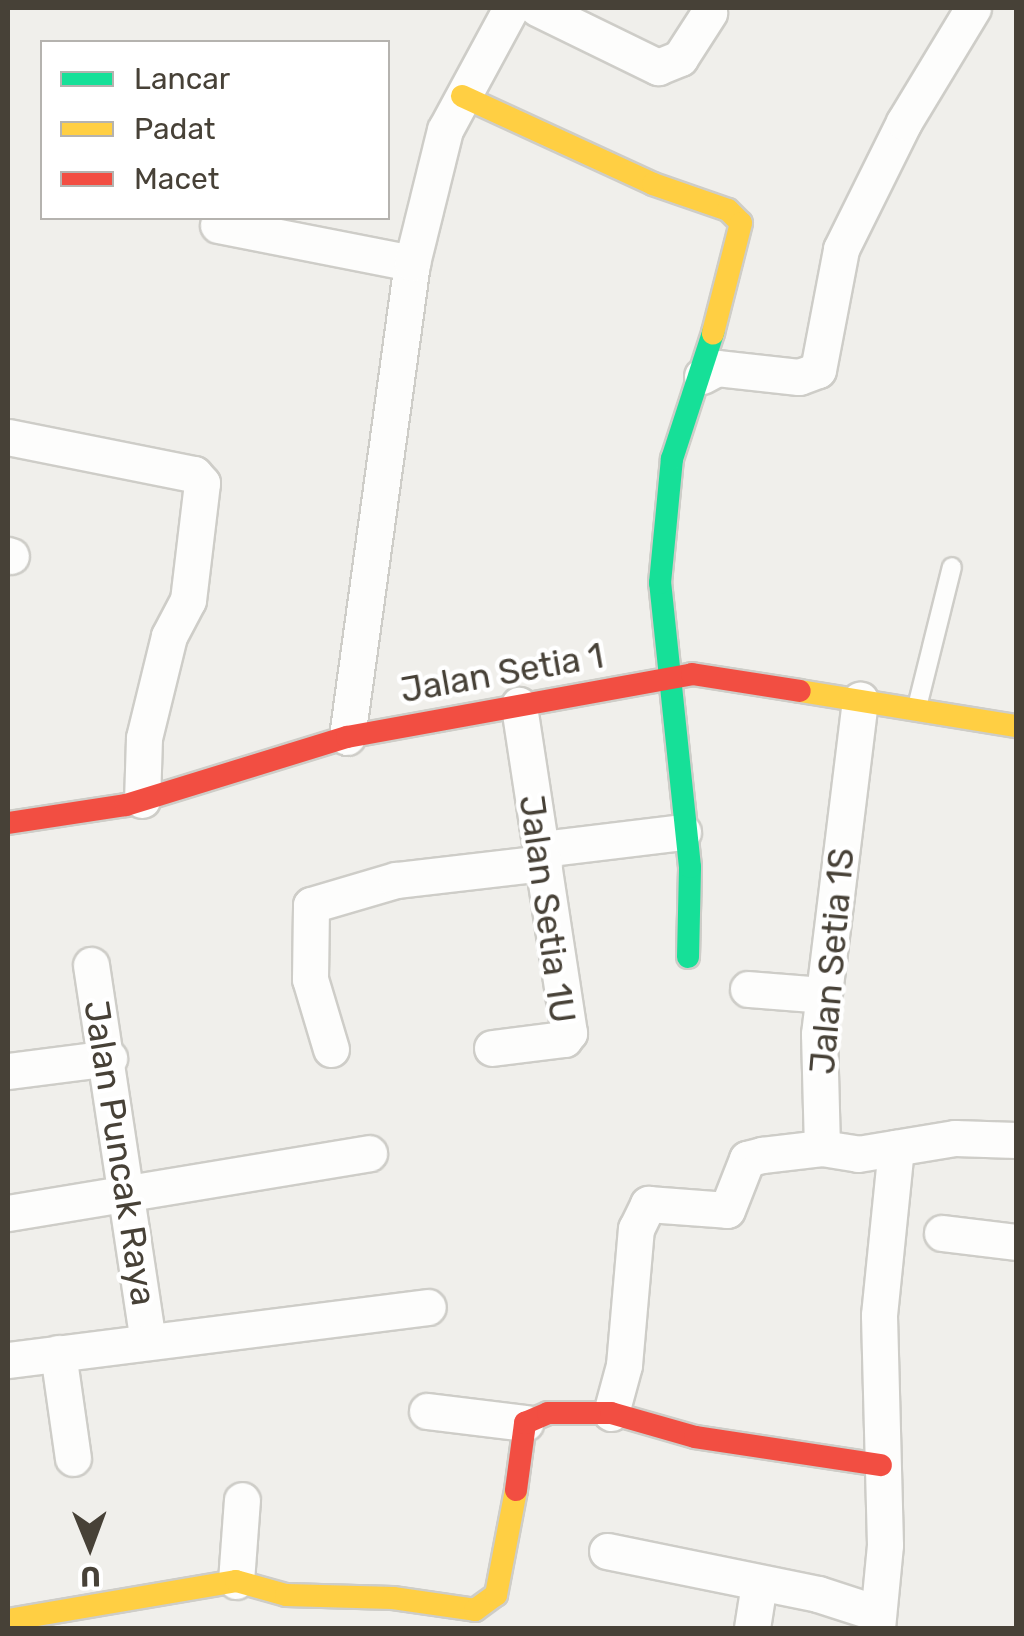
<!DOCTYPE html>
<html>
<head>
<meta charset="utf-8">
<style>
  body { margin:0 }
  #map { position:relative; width:1024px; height:1636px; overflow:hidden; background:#f0efeb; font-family:Rubik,sans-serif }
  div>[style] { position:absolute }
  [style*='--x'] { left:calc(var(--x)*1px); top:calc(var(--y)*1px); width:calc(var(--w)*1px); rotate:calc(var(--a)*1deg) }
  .roads { filter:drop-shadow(2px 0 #cecdc8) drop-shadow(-2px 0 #cecdc8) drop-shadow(0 2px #cecdc8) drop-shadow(0 -2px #cecdc8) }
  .lane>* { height:18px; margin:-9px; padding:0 9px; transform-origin:9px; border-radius:9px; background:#fdfdfc }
  .street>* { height:35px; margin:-17.5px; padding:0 17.5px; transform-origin:17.5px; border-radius:17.5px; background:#fdfdfc }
  .fast>* { height:22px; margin:-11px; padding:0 11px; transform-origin:11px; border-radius:11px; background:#16e098 }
  .slow>* { height:22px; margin:-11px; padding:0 11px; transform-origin:11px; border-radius:11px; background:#ffcf43 }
  .jam>* { height:22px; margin:-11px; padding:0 11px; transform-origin:11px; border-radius:11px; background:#f24e42 }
  span { translate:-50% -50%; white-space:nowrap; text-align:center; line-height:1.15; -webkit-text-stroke:9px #fff; paint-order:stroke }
  .street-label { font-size:35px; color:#474137 }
  .frame { position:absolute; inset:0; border:10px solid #474137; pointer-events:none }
  .legend { position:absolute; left:40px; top:40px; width:350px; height:180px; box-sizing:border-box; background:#fff; border:2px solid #b5b3af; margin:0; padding:12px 18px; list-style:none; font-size:30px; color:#474137 }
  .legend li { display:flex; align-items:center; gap:20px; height:50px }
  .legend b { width:50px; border:2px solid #b5b3af }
  .north { position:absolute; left:40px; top:1496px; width:100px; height:100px; -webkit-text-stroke:8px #fff; paint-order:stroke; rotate:179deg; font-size:28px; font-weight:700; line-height:40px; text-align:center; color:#474137 }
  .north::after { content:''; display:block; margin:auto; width:35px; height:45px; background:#474137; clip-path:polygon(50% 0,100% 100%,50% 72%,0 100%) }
</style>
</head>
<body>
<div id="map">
  <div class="roads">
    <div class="lane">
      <i style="--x:917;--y:707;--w:144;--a:-76"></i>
    </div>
    <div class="street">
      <i style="--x:537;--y:8;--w:135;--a:26"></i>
      <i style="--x:658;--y:67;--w:24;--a:-22"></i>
      <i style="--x:680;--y:58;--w:54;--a:-57.2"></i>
      <i style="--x:218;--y:225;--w:198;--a:11.1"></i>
      <i style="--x:702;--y:376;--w:17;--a:-28"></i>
      <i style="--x:717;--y:368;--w:82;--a:6.3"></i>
      <i style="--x:799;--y:377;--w:20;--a:-20"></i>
      <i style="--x:818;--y:370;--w:123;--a:-79.2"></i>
      <i style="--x:841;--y:249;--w:142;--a:-63.6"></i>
      <i style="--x:904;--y:122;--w:133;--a:-58.8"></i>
      <i style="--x:8;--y:437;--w:190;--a:11.3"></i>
      <i style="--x:194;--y:474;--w:12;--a:48"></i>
      <i style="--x:202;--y:483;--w:118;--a:96.8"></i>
      <i style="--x:188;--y:600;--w:41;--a:117.8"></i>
      <i style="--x:169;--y:636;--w:105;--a:103.8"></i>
      <i style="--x:144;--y:738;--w:62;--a:91.8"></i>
      <i style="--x:8;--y:555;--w:3;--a:18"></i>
      <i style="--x:347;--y:737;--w:478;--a:-82.2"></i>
      <i style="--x:412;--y:263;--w:137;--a:-76.1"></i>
      <i style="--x:445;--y:130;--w:139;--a:-61.6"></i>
      <i style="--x:542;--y:849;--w:142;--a:-6.9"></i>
      <i style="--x:91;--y:965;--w:380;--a:81.4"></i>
      <i style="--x:748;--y:989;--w:76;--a:4.5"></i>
      <i style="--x:492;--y:1048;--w:73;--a:-7.1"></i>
      <i style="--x:564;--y:1039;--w:8;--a:-50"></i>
      <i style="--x:569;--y:1033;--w:332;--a:-98.7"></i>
      <i style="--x:331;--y:1049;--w:73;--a:-106.7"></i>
      <i style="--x:310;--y:979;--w:74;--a:-89.2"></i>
      <i style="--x:311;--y:905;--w:89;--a:-16.4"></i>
      <i style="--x:396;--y:880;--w:149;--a:-6.6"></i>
      <i style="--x:8;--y:1071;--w:102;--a:-7.3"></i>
      <i style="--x:822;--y:1148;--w:114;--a:-91.5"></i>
      <i style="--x:819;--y:1034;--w:337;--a:-83"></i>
      <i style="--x:8;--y:1213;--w:366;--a:-9.4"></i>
      <i style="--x:942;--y:1233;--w:75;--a:6.9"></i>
      <i style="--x:58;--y:1353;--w:106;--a:81.9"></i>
      <i style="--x:8;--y:1360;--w:423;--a:-7.2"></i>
      <i style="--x:427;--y:1411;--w:99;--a:7"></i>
      <i style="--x:611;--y:1413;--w:50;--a:-74.8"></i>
      <i style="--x:624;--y:1365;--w:137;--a:-85"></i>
      <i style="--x:636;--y:1229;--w:28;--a:-64"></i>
      <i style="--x:648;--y:1204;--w:79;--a:4.3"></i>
      <i style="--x:727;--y:1210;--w:55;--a:-68.6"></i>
      <i style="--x:747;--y:1159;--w:16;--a:-15"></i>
      <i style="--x:762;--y:1155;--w:60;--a:-6.7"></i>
      <i style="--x:822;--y:1148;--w:36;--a:9"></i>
      <i style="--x:858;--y:1154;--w:98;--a:-9.4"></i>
      <i style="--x:955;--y:1138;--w:61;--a:1.9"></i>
      <i style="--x:607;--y:1551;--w:215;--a:11.5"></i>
      <i style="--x:818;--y:1594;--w:62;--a:17.9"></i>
      <i style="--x:236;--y:1581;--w:81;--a:-85.8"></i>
      <i style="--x:752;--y:1628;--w:45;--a:-81"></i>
      <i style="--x:877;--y:1628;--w:83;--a:-84.5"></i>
      <i style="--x:885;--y:1545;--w:230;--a:-91.5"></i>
      <i style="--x:879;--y:1315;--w:168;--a:-84.2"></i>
    </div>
    <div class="fast">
      <i style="--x:688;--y:957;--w:90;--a:-88.7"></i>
      <i style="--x:690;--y:867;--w:286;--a:-96"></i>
      <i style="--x:660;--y:583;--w:125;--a:-84.5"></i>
      <i style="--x:672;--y:459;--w:133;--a:-72"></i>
    </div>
    <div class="slow">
      <i style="--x:462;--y:96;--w:210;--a:24.7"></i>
      <i style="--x:653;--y:184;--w:79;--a:19.1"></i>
      <i style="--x:728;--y:210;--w:18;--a:45"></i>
      <i style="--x:741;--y:223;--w:114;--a:104.3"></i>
      <i style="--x:800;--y:691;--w:219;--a:9.2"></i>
      <i style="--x:8;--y:1620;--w:231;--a:-9.7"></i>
      <i style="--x:236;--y:1581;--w:52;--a:15.6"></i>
      <i style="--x:286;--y:1595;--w:107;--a:1.6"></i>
      <i style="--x:393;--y:1598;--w:83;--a:8.3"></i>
      <i style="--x:475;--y:1610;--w:26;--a:-36"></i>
      <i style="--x:496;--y:1595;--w:107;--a:-79.2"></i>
    </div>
    <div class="jam">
      <i style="--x:8;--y:823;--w:119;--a:-8.7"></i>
      <i style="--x:126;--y:805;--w:231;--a:-17.1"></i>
      <i style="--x:347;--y:737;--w:351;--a:-10.3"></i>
      <i style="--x:692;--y:674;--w:109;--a:8.9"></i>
      <i style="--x:516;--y:1490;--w:68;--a:-82.3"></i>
      <i style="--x:525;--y:1423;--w:25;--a:-23"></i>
      <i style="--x:548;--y:1413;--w:63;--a:0"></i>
      <i style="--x:611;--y:1413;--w:87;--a:15.9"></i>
      <i style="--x:695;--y:1437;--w:188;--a:8.6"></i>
    </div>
  </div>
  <div class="street-label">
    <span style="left:502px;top:673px;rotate:-10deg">Jalan Setia 1</span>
    <span style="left:547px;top:909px;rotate:82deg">Jalan Setia 1U</span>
    <span style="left:832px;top:961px;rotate:-85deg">Jalan Setia 1S</span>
    <span style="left:120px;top:1153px;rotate:81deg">Jalan Puncak Raya</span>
  </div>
  <div class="frame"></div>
  <ul class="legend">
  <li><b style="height:12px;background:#16e098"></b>Lancar</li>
  <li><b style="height:12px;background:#ffcf43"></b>Padat</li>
  <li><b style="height:12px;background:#f24e42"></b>Macet</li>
  </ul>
  <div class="north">U</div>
</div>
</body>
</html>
